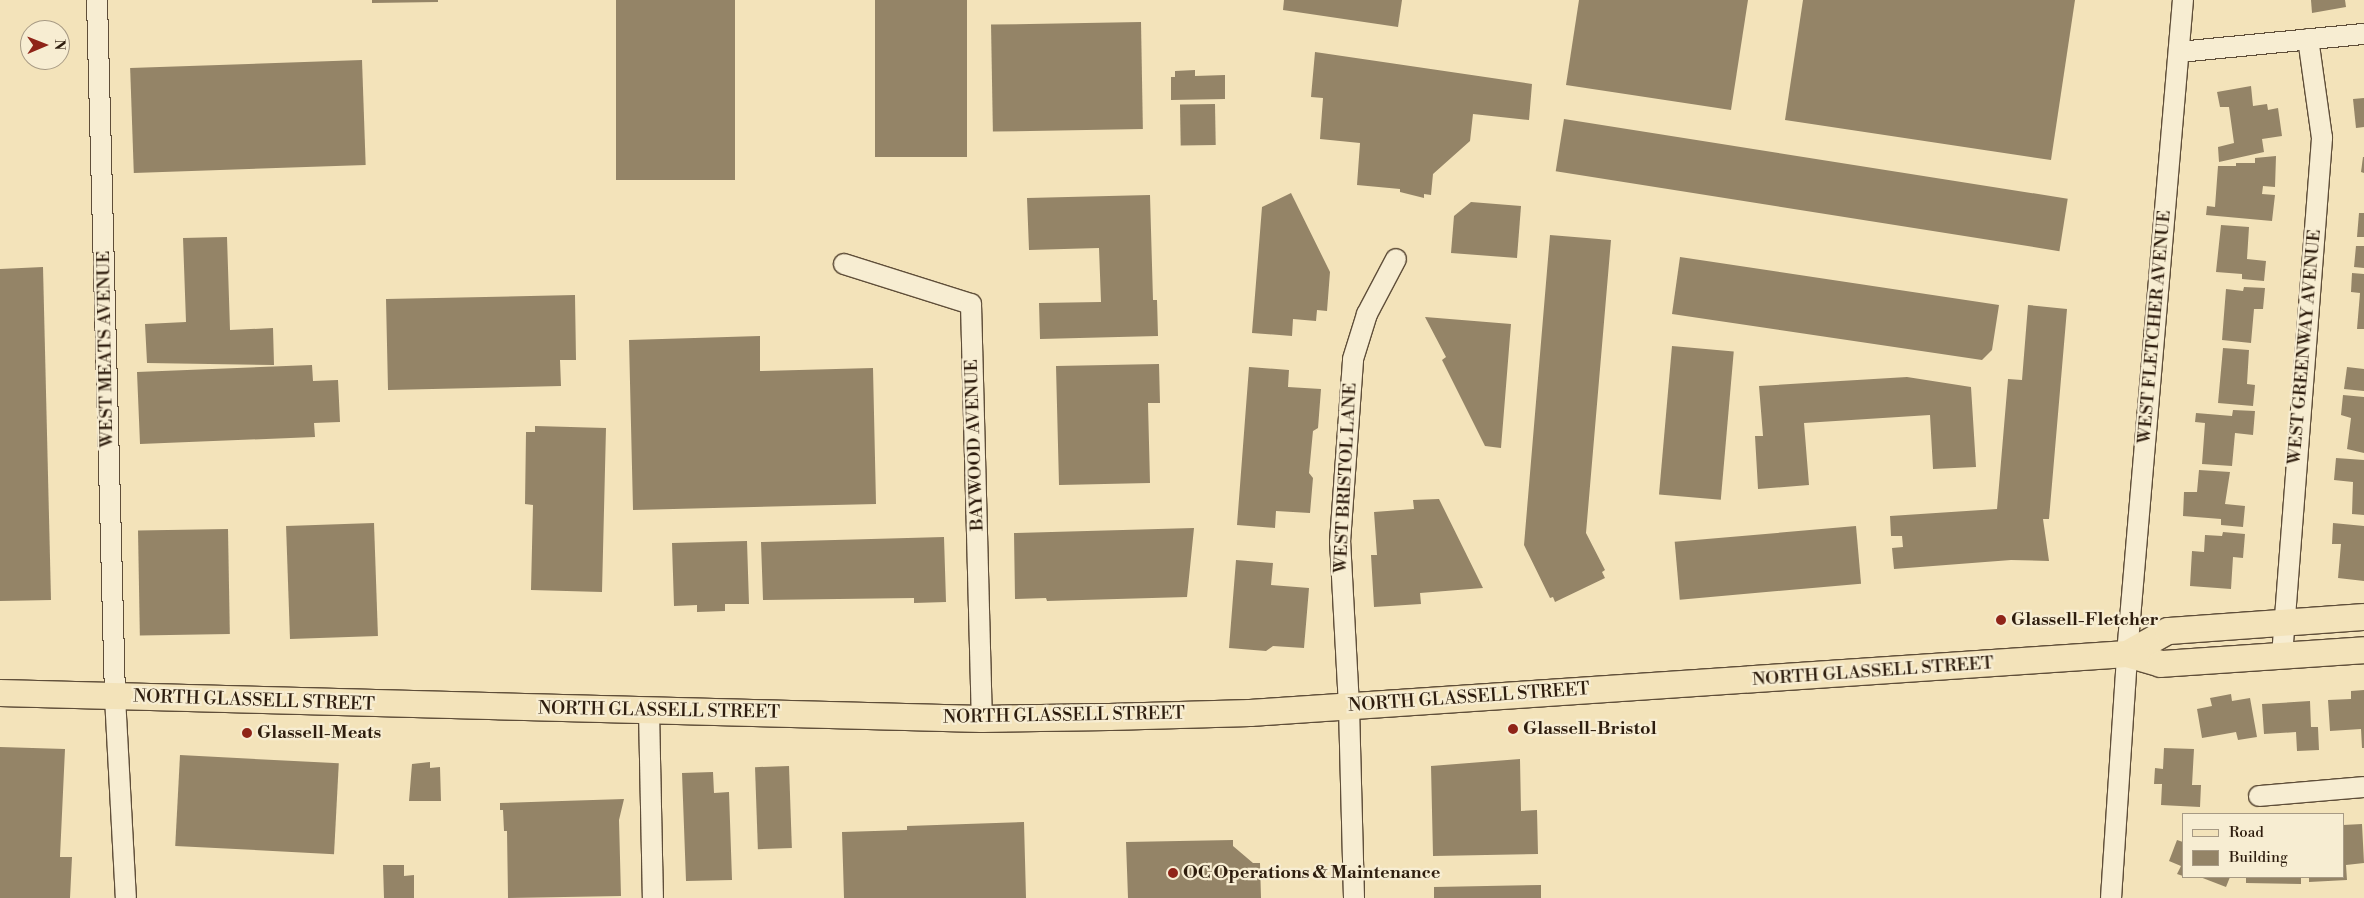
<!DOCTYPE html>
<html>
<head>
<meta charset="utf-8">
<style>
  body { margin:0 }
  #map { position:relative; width:2364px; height:898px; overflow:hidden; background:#f3e3ba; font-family:"Libre Bodoni",serif }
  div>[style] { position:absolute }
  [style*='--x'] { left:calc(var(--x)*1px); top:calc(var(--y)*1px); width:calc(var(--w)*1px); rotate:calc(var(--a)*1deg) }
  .building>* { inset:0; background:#948467; transform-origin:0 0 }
  .roads { filter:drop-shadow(1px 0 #5f4e39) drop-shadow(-1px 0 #5f4e39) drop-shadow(0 1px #5f4e39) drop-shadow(0 -1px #5f4e39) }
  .minor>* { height:20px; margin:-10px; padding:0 10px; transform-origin:10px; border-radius:10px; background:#f7edd2 }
  .major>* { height:26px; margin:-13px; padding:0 13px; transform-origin:13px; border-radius:13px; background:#f3e3ba }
  .dots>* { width:14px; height:14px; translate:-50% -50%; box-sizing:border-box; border:2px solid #f7edd2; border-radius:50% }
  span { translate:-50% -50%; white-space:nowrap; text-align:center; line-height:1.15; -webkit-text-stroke:4.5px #f7edd2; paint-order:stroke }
  .street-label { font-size:18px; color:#2e1d0e }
  .poi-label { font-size:18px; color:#2e1d0e; font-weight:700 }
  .left { translate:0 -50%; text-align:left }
  .legend { position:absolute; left:2182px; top:813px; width:162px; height:65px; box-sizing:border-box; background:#f7edd2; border:1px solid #a79a84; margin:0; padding:6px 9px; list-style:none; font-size:15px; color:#2e1d0e }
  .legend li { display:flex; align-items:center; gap:10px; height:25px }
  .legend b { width:25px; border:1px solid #a79a84 }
  .north { position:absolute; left:20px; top:20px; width:50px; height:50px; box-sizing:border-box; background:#f7edd2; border:1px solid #a79a84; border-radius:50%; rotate:89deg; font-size:14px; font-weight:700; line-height:20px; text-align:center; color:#2e1d0e }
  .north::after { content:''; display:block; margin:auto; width:18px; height:22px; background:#8f2418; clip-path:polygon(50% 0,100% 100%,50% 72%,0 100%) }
</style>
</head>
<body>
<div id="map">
  <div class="building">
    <i style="clip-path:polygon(372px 0,438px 0,438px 2px,372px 3px)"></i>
    <i style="left:616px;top:0;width:119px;height:180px"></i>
    <i style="left:875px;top:0;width:92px;height:157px"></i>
    <i style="clip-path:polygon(1284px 0,1402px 0,1398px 27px,1283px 10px)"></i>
    <i style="clip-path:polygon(1579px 0,1748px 0,1731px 110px,1566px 85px)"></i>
    <i style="clip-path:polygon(1803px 0,2075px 0,2051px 160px,1785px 120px)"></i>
    <i style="clip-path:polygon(2311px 0,2345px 0,2346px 7px,2312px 13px)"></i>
    <i style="left:1141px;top:22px;width:107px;height:150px;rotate:89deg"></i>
    <i style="clip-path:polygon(1315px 52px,1532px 84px,1529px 120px,1473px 114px,1470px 141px,1433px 174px,1431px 195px,1424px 194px,1424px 198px,1400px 192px,1400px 189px,1357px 185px,1360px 143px,1320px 139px,1323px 98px,1311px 97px)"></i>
    <i style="left:362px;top:60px;width:105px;height:232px;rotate:88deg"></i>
    <i style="clip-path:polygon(1195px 70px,1195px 76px,1225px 75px,1225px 99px,1171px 100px,1171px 77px,1175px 77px,1175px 71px)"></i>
    <i style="clip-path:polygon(2251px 86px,2253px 106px,2267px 104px,2268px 110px,2278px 108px,2282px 136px,2262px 139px,2264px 152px,2219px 162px,2218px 147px,2234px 143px,2229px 107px,2220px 107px,2217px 92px)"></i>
    <i style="clip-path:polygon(2364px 98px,2364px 127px,2356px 128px,2353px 99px)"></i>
    <i style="left:1215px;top:104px;width:41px;height:35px;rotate:89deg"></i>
    <i style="left:1564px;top:119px;width:510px;height:53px;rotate:9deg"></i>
    <i style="clip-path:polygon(2276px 156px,2275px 187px,2263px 186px,2262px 194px,2275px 195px,2272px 221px,2206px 215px,2207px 206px,2215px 207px,2218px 166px,2236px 166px,2236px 163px,2255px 163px,2255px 158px)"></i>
    <i style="clip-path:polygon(2363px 157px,2364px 157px,2364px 173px,2361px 172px)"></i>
    <i style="clip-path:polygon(1291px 193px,1330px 272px,1327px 311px,1317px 310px,1316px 321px,1293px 319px,1292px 336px,1252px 333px,1262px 207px)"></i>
    <i style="clip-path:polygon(1150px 195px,1153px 300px,1157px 300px,1158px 336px,1040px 339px,1039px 303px,1101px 302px,1099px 248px,1029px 250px,1027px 198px)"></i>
    <i style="clip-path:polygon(1471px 202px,1521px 206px,1517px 258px,1451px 253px,1454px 216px)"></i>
    <i style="clip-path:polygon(2359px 213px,2364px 213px,2364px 237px,2357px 237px)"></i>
    <i style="clip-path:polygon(2221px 225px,2249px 227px,2247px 259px,2266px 261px,2264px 281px,2242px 279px,2242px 274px,2216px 272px)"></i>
    <i style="clip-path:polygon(1550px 235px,1611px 240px,1586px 533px,1605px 570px,1602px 572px,1605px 578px,1555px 602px,1553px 597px,1550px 598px,1524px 545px)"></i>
    <i style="clip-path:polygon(227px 237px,230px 330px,273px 328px,274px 365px,147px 363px,145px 324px,186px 322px,183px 238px)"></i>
    <i style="clip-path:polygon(2356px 246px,2364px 246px,2364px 268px,2354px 267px)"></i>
    <i style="clip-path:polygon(1680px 257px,1999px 305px,1992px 350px,1982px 360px,1672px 314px)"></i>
    <i style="clip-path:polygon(43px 267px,51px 600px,0 601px,0 269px)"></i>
    <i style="clip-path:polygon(2352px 273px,2364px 274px,2364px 329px,2357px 329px,2360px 293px,2351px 292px)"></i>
    <i style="clip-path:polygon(2244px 287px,2265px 288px,2263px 309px,2254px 309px,2251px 343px,2222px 340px,2226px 289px,2243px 291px)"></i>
    <i style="clip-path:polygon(575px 295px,576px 360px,560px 360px,561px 386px,388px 390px,386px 299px)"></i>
    <i style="clip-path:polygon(2028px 305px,2067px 309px,2049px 519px,2043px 519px,2049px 561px,2011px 560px,1894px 569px,1892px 548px,1903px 547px,1902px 536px,1891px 536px,1890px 516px,1997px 509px,2008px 379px,2022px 380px)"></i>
    <i style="clip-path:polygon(1425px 317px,1511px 324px,1501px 448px,1485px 446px,1442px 360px,1446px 357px)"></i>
    <i style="clip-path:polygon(760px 336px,760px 371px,873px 368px,876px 504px,633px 510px,629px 340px)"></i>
    <i style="left:1672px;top:346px;width:62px;height:149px;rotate:5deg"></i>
    <i style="clip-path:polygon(2223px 348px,2249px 350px,2247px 384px,2255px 385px,2253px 406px,2218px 403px)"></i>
    <i style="clip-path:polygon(1159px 364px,1160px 403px,1148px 403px,1150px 483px,1059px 485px,1056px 366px)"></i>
    <i style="clip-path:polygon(312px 365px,313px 381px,338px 380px,340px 422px,314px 423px,315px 437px,140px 444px,137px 372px)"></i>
    <i style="clip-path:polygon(1249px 367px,1289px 370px,1288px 387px,1321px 389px,1318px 428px,1313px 431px,1309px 473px,1313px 478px,1310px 513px,1276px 511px,1275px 528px,1237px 525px)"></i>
    <i style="clip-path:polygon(2347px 367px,2364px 369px,2364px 391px,2344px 389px)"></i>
    <i style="clip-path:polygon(1907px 377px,1971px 387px,1976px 467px,1933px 469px,1930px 415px,1804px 423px,1809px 485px,1758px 489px,1755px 436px,1763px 436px,1759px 386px)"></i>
    <i style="clip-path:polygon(2343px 395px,2364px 397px,2364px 453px,2347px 449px,2351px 418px,2341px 415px)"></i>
    <i style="clip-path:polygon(2233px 410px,2255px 411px,2253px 435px,2235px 433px,2232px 466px,2202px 464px,2205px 423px,2195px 422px,2196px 413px,2232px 416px)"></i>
    <i style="clip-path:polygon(535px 426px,606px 428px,602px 592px,531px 590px,533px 505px,525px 504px,526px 432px,535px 432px)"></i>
    <i style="clip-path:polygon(2336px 458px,2364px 460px,2364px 515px,2352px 514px,2353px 482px,2334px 480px)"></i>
    <i style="clip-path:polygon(2199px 470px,2230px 472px,2225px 504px,2245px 506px,2243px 527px,2221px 525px,2221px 519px,2183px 516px,2184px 492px,2197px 492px)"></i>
    <i style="clip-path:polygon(1439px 499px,1483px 588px,1420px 593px,1421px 604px,1374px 607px,1371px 555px,1377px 555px,1374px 512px,1414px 509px,1413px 500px)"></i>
    <i style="left:374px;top:523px;width:113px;height:88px;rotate:88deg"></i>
    <i style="clip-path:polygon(2333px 523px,2364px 526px,2364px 581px,2338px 578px,2341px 544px,2332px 544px)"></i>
    <i style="left:1856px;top:526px;width:58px;height:182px;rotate:85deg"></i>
    <i style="clip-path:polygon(1194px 528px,1187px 597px,1047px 601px,1046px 598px,1015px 599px,1014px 533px)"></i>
    <i style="left:228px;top:529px;width:105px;height:90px;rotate:89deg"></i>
    <i style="clip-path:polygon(2223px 532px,2245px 534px,2243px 558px,2233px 557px,2231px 589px,2190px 586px,2192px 551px,2204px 552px,2205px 535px,2222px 536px)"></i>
    <i style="clip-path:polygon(944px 537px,946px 602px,914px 603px,914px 598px,763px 600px,761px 542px)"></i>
    <i style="clip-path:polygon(747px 541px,749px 604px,725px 604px,725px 611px,697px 612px,697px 605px,674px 606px,672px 543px)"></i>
    <i style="clip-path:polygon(1236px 560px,1273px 563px,1271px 585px,1309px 588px,1304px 648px,1273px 646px,1266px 651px,1229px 648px)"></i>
    <i style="clip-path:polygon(2364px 690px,2364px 748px,2362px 748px,2361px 729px,2330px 731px,2328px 700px,2351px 699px,2351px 691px)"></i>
    <i style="clip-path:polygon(2231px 694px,2232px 701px,2250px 698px,2257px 737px,2238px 740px,2236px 732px,2202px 738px,2197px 709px,2212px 706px,2210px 698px)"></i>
    <i style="clip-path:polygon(2310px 701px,2311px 727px,2318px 727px,2319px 750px,2297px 751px,2296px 732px,2264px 734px,2262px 704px)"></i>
    <i style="clip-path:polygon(0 747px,65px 749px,60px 857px,72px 857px,70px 898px,0 898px)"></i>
    <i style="clip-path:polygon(2164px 748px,2194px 749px,2192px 785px,2201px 785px,2200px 807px,2161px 805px,2162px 784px,2154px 784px,2155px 768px,2163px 769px)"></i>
    <i style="left:180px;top:755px;width:159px;height:91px;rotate:3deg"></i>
    <i style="clip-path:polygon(1520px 759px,1521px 811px,1537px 810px,1538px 854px,1433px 856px,1431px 766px)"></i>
    <i style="clip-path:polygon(430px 762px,430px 768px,440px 767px,441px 801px,409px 801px,412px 764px)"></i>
    <i style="left:789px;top:766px;width:82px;height:34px;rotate:88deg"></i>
    <i style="clip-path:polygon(713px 772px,714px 793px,729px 792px,732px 880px,686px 881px,682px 773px)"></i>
    <i style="clip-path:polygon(624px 799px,619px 820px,621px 896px,508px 898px,507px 831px,504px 831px,503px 810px,500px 810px,500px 803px)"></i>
    <i style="clip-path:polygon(1024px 822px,1026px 898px,844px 898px,842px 832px,907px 830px,907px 826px)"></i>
    <i style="clip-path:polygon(2362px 824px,2364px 863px,2346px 865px,2347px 880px,2309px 882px,2309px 877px,2343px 877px,2343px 825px)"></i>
    <i style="clip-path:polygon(1233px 840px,1233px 846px,1253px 863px,1260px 863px,1261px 898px,1128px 898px,1126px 842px)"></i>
    <i style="clip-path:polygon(2177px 840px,2183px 842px,2183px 876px,2177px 874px,2181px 866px,2169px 861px)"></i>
    <i style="clip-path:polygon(383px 865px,404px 865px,404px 876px,414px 875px,414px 898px,384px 898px)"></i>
    <i style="clip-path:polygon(2200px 877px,2230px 877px,2226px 887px)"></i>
    <i style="clip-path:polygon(2246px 877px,2301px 877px,2301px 884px,2246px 883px)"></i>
    <i style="clip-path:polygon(1541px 885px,1541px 898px,1434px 898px,1434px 887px)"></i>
  </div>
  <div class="roads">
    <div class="minor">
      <i style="--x:97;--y:0;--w:697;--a:88.52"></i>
      <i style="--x:115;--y:697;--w:201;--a:86.9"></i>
      <i style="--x:2179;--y:52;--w:186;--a:-5.6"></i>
      <i style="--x:844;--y:264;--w:133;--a:17.5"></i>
      <i style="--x:971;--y:304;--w:415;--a:88.5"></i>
      <i style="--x:2282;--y:656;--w:520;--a:-85.58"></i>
      <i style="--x:2322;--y:138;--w:100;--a:-98"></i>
      <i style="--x:649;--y:711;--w:187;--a:88.8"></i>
      <i style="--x:2259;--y:796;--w:105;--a:-4.9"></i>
      <i style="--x:1354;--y:898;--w:192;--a:-91.5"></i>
      <i style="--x:1349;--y:706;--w:164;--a:-93.1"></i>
      <i style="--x:1340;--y:542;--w:183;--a:-85.9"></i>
      <i style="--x:1353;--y:359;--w:47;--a:-72.7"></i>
      <i style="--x:1367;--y:314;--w:62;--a:-62.2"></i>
      <i style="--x:2111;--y:898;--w:245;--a:-86.2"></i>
      <i style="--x:2127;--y:654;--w:656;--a:-85.11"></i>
    </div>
    <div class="major">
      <i style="--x:2127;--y:654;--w:47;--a:-29.3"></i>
      <i style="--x:2168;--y:631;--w:196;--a:-4.1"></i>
      <i style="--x:0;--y:693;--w:982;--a:1.52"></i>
      <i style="--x:982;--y:719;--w:127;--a:-0.9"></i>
      <i style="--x:1109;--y:717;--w:141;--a:-1.6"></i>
      <i style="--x:1250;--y:713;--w:879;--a:-3.85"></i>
      <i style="--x:2127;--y:654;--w:35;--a:16"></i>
      <i style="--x:2161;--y:664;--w:203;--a:-3.9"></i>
    </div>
  </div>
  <div class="dots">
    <i style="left:2001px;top:620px;background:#8f2418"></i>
    <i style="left:1513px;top:729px;background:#8f2418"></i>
    <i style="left:247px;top:733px;background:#8f2418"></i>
    <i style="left:1173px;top:873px;background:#8f2418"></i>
  </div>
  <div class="street-label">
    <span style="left:2155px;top:327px;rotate:-85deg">WEST FLETCHER AVENUE</span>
    <span style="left:2305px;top:347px;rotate:-85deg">WEST GREENWAY AVENUE</span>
    <span style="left:106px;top:349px;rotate:-91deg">WEST MEATS AVENUE</span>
    <span style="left:975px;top:445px;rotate:-92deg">BAYWOOD AVENUE</span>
    <span style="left:1346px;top:478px;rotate:-87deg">WEST BRISTOL LANE</span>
    <span style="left:1873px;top:672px;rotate:-4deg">NORTH GLASSELL STREET</span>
    <span style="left:1469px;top:698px;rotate:-4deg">NORTH GLASSELL STREET</span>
    <span style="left:254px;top:701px;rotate:2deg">NORTH GLASSELL STREET</span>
    <span style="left:659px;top:711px;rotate:1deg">NORTH GLASSELL STREET</span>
    <span style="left:1064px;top:716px;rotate:-1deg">NORTH GLASSELL STREET</span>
  </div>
  <div class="poi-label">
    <span class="left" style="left:2011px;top:620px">Glassell-Fletcher</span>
    <span class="left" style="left:1523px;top:729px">Glassell-Bristol</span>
    <span class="left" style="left:257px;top:733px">Glassell-Meats</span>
    <span class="left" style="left:1183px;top:873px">OC Operations &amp; Maintenance</span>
  </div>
  <ul class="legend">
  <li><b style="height:6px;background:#f3e3ba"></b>Road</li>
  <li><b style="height:14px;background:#948467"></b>Building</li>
  </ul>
  <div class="north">N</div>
</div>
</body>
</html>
